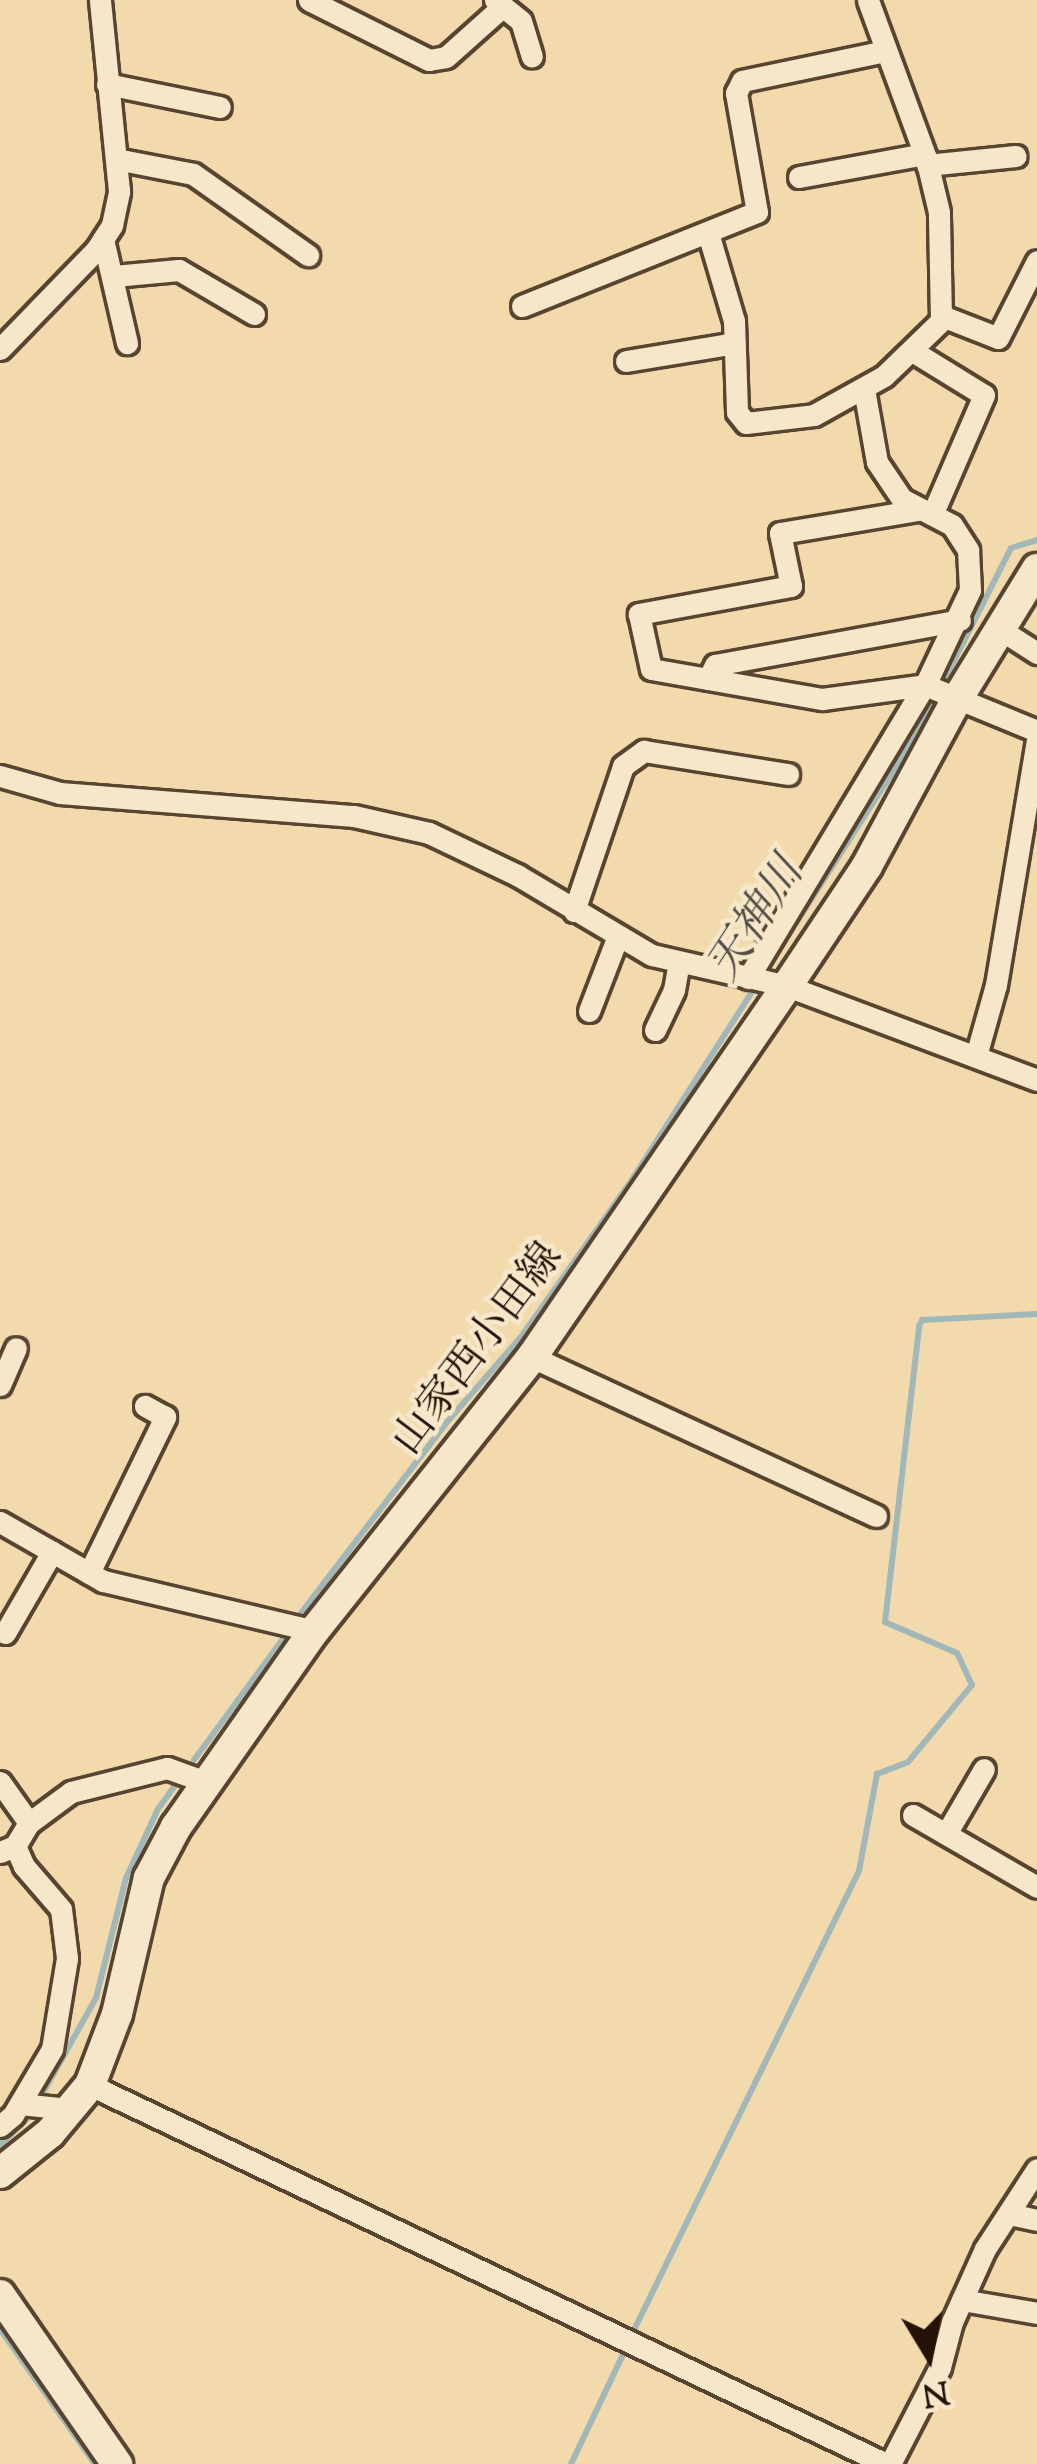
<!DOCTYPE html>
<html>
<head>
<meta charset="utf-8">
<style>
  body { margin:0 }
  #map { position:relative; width:1037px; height:2464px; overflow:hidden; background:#f2daad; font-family:"Sorts Mill Goudy","Noto Serif JP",serif }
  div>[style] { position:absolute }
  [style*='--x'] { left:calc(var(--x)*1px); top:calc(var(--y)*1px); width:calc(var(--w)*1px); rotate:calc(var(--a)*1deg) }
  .stream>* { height:6px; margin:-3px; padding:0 3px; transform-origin:3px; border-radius:3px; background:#a2b7b7 }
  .roads { filter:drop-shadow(3px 0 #584430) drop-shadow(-3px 0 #584430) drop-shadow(0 3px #584430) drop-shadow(0 -3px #584430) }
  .street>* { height:21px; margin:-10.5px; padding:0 10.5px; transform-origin:10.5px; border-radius:10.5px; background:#f7e7ca }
  .secondary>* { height:30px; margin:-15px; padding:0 15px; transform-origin:15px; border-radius:15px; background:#f7e7ca }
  span { translate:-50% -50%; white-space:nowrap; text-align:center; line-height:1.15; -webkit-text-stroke:9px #f7e7ca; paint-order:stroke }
  .street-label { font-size:42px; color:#241206 }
  .water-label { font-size:45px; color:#504c44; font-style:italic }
  .north { position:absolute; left:869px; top:2296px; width:120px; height:120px; -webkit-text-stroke:9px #f7e7ca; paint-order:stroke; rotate:170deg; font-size:33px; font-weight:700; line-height:48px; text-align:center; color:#241206 }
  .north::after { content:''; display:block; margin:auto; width:42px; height:54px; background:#241206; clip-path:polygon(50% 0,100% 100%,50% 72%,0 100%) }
</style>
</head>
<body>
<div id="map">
  <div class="stream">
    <i style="--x:301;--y:1613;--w:240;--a:-52.6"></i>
    <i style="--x:447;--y:1422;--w:113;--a:-49"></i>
    <i style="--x:521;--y:1337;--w:191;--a:-54.8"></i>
    <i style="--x:631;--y:1181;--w:531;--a:-57.39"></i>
    <i style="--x:917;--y:734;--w:208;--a:-63.2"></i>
    <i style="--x:1011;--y:548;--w:27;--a:-17"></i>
    <i style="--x:194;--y:1760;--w:150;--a:-53.7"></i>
    <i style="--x:44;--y:2091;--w:107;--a:-60.8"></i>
    <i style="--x:96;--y:1998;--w:124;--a:-76"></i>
    <i style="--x:126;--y:1878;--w:76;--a:-65.1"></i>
    <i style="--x:158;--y:1809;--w:29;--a:-54"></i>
    <i style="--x:0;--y:2145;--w:37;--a:-44"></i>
    <i style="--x:0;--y:2329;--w:165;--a:54.9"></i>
    <i style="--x:631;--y:2336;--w:518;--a:-63.88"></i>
    <i style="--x:859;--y:1871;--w:99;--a:-79.5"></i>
    <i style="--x:877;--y:1774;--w:33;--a:-21"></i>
    <i style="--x:908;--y:1762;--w:100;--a:-50.3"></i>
    <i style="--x:972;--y:1685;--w:35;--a:-115"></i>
    <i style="--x:957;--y:1653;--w:78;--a:-156.7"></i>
    <i style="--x:885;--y:1622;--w:298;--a:-83.4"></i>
    <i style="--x:919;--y:1326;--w:7;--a:-63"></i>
    <i style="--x:922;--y:1320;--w:115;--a:-3"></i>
    <i style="--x:571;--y:2464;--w:128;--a:-64.6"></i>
  </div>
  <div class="roads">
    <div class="street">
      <i style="--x:309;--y:0;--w:134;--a:26.6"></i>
      <i style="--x:429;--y:60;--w:17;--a:-10"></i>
      <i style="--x:446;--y:57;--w:76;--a:-41.8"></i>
      <i style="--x:495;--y:0;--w:33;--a:39"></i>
      <i style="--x:521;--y:21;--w:37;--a:73"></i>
      <i style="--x:107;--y:84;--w:115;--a:11.5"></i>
      <i style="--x:116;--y:159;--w:78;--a:11"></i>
      <i style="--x:193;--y:174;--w:141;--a:35.2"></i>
      <i style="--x:927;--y:165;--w:89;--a:-5.8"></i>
      <i style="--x:799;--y:177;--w:127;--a:-10.4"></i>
      <i style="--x:708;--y:233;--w:92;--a:73.5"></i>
      <i style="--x:734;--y:321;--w:91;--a:88.1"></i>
      <i style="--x:737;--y:412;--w:14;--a:51"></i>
      <i style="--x:746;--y:423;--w:68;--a:-6.7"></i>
      <i style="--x:814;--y:415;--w:80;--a:-29.1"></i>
      <i style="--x:884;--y:376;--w:79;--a:-44"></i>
      <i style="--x:941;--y:321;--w:109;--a:-91.1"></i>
      <i style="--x:939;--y:212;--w:56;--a:-103.5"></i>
      <i style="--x:926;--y:158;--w:168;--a:-110.2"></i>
      <i style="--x:103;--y:239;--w:107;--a:77"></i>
      <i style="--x:114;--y:276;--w:65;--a:-5.3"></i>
      <i style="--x:179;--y:270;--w:87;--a:30.4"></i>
      <i style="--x:522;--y:306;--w:253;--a:-21.8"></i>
      <i style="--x:757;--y:212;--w:121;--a:-100"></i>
      <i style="--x:736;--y:93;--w:13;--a:-63"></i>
      <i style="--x:742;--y:81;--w:147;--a:-11.8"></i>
      <i style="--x:942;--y:316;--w:60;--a:21.4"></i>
      <i style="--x:998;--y:338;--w:86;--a:-63.1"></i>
      <i style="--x:0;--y:349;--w:138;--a:-45.9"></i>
      <i style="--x:96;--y:250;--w:30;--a:-57"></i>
      <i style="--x:112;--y:225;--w:35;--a:-78"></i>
      <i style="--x:119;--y:191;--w:192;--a:-95.7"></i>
      <i style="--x:914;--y:352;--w:82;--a:31.6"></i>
      <i style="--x:984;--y:395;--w:129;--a:113.4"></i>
      <i style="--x:626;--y:361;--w:110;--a:-9.4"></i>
      <i style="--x:864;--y:389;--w:74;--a:79.9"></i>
      <i style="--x:877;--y:462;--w:45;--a:56"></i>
      <i style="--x:902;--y:499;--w:56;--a:27.5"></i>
      <i style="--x:952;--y:525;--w:30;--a:57"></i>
      <i style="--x:968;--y:550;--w:40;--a:87.1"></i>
      <i style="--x:970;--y:590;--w:105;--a:115.3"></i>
      <i style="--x:925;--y:685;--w:121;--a:22.3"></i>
      <i style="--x:918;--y:510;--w:140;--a:170.5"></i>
      <i style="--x:780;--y:533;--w:54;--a:78.3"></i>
      <i style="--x:791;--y:586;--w:155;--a:169.6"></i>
      <i style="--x:639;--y:614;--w:56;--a:77.7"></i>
      <i style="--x:651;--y:669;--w:174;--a:10"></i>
      <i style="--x:822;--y:699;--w:104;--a:-7.7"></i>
      <i style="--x:1001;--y:630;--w:43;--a:32.6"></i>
      <i style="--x:708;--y:679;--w:16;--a:-63"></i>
      <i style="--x:715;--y:665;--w:249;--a:-10.4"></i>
      <i style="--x:0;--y:776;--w:62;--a:15.8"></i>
      <i style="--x:60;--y:793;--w:295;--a:4.5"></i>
      <i style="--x:354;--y:816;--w:77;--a:12.8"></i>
      <i style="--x:429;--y:833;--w:98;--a:25.5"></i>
      <i style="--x:517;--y:875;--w:157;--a:30.7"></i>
      <i style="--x:652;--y:955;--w:139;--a:12.9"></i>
      <i style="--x:787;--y:986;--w:267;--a:20.6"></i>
      <i style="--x:574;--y:911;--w:153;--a:-71.3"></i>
      <i style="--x:623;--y:766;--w:26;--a:-36"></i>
      <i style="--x:644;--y:751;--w:146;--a:9.1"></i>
      <i style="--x:748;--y:978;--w:342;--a:-58.9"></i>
      <i style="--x:589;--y:1011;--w:80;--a:-68.9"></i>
      <i style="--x:655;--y:1030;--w:44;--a:-64.6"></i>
      <i style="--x:674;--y:990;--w:28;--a:-80"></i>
      <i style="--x:976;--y:1056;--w:74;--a:-74.3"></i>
      <i style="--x:996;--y:985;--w:247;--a:-80.5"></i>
      <i style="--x:532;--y:1357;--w:379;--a:24.8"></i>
      <i style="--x:0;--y:1385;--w:40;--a:-66.6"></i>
      <i style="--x:0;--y:1522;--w:119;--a:29.8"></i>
      <i style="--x:103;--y:1581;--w:217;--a:13.3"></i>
      <i style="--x:89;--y:1573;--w:174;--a:-64"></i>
      <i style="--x:165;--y:1417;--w:23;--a:-151"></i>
      <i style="--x:5;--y:1633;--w:94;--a:-59.9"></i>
      <i style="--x:0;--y:1782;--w:50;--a:54.7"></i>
      <i style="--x:913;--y:1815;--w:143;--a:30.1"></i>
      <i style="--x:946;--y:1834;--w:75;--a:-59.7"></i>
      <i style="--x:0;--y:1852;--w:16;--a:-22"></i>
      <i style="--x:15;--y:1846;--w:27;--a:-59"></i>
      <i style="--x:29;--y:1823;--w:52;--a:-36.4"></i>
      <i style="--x:71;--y:1792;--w:99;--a:-14"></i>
      <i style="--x:167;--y:1768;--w:41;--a:19.7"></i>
      <i style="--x:90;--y:2085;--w:882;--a:25.46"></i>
      <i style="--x:20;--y:2104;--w:49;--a:5.8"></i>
      <i style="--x:0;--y:2126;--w:17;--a:-40"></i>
      <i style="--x:13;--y:2115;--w:77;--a:-59.4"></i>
      <i style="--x:52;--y:2049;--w:92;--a:-80.6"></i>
      <i style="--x:67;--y:1958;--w:49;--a:-97"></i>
      <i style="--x:61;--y:1909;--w:57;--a:-130.7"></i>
      <i style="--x:24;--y:1866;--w:22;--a:-114"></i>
      <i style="--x:1009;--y:2214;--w:29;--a:12"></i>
      <i style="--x:962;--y:2300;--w:76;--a:9.8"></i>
      <i style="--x:890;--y:2464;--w:109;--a:-62.7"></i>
      <i style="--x:940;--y:2367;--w:47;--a:-75.1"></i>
      <i style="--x:952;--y:2322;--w:80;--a:-65.7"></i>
      <i style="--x:985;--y:2249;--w:95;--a:-57"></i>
    </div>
    <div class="secondary">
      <i style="--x:0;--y:2173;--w:64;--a:-38.7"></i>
      <i style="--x:50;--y:2133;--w:62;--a:-50.2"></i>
      <i style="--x:90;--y:2085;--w:76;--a:-69.2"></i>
      <i style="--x:117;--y:2014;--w:140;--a:-76.8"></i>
      <i style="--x:149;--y:1878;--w:58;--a:-62.1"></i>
      <i style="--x:176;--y:1827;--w:240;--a:-54.9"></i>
      <i style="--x:314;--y:1631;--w:350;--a:-51.5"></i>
      <i style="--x:532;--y:1357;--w:450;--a:-55.5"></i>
      <i style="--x:787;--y:986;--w:144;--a:-56.3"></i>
      <i style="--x:867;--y:866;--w:187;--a:-61.7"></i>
      <i style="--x:956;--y:701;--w:155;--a:-58.5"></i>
      <i style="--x:0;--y:2295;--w:206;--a:55.3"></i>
    </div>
  </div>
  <div class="street-label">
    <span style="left:479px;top:1350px;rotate:-53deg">山家西小田線</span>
  </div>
  <div class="water-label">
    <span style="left:758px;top:921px;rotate:-57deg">天神川</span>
  </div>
  <div class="north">N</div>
</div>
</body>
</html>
